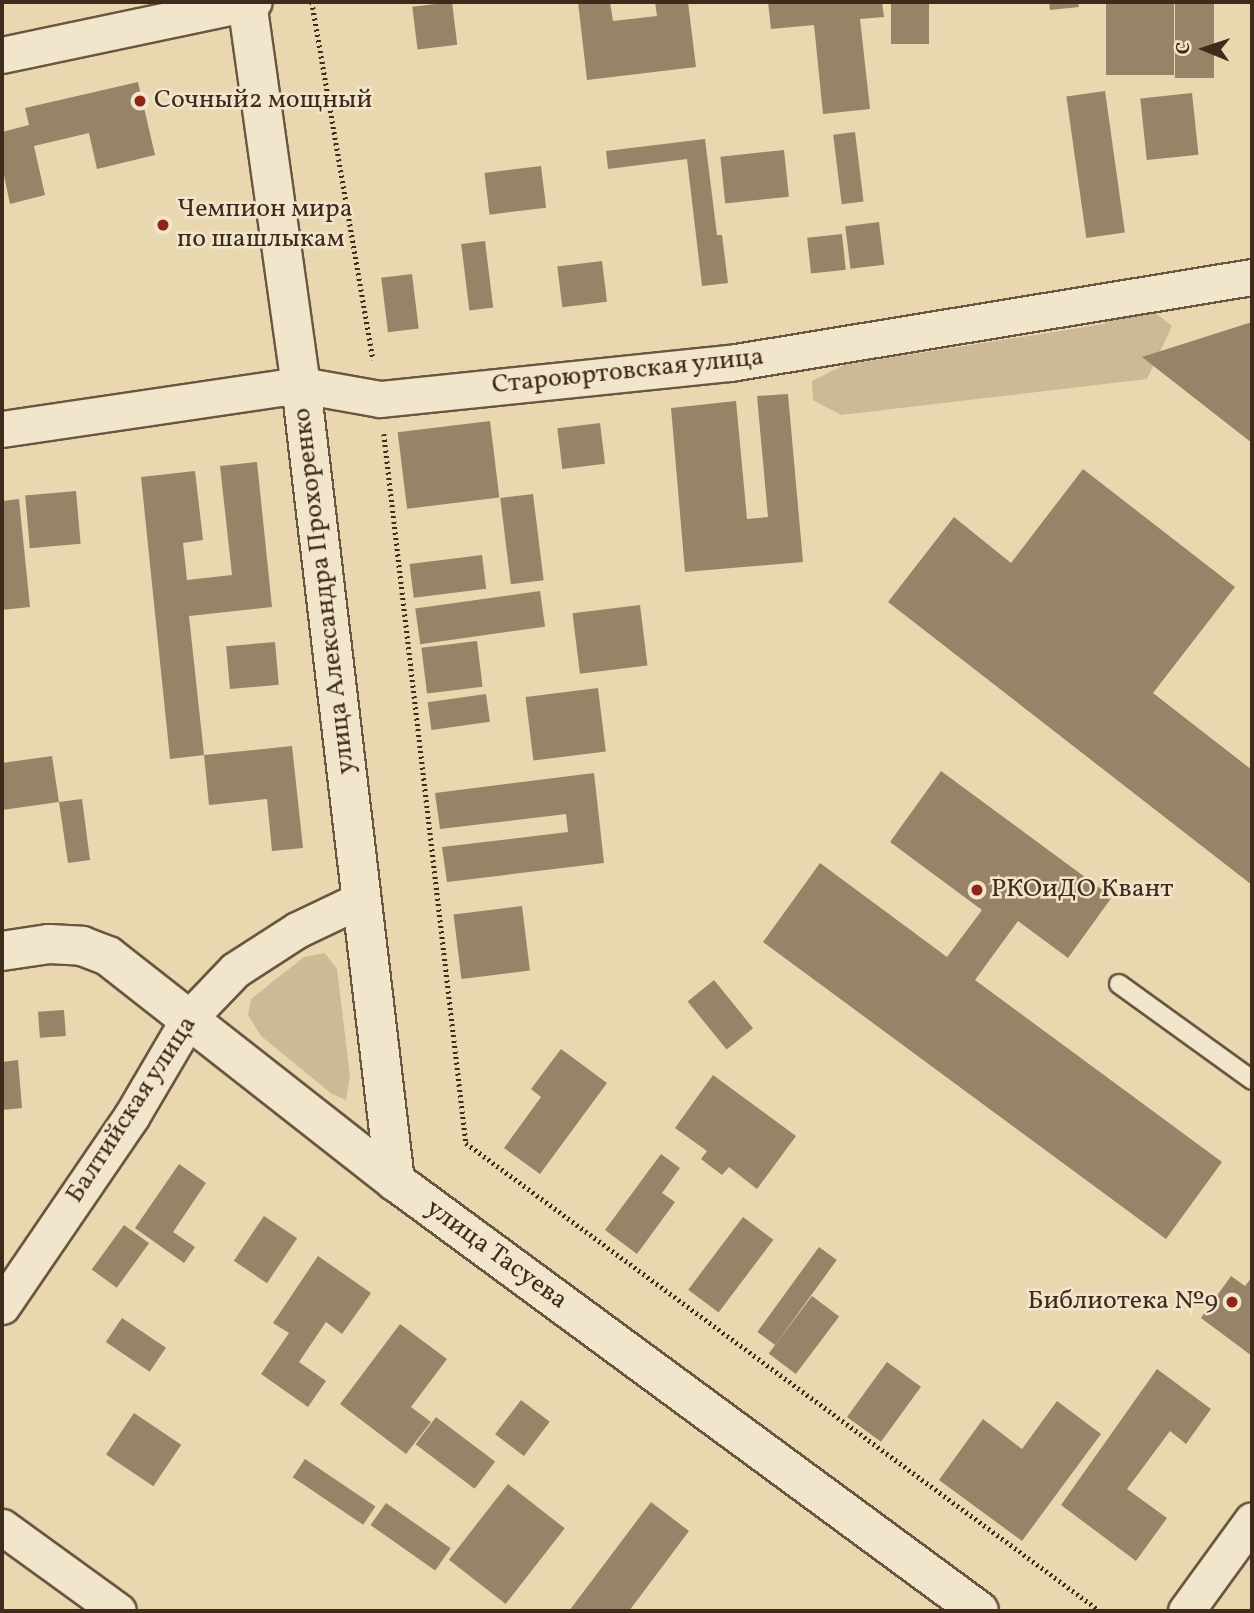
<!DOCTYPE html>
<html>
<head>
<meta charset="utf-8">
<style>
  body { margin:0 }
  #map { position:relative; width:1254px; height:1613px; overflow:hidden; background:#e9d7af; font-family:Vollkorn,serif }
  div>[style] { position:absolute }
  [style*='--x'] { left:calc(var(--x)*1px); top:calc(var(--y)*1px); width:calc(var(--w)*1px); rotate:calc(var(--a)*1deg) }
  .green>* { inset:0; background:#ccba96 }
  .building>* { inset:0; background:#978468; transform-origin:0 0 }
  .path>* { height:4.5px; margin-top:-2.25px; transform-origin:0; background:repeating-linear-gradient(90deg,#3f2b1c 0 2px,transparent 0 5.5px) }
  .roads { filter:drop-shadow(2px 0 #6a5641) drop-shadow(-2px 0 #6a5641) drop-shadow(0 2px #6a5641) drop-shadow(0 -2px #6a5641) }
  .lane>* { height:18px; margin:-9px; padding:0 9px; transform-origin:9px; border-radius:9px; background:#f1e5cb }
  .street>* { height:35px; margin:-17.5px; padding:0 17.5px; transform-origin:17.5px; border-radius:17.5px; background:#f1e5cb }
  .secondary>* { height:38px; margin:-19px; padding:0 19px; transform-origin:19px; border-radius:19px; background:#f1e5cb }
  .dots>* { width:19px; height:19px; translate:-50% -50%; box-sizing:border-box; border:4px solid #f1e5cb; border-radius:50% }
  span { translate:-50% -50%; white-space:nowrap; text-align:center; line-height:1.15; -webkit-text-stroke:5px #f1e5cb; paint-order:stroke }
  .poi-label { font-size:26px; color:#3f2b1c }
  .left { translate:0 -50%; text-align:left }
  .right { translate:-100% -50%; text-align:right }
  .street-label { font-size:26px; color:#3f2b1c }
  .frame { position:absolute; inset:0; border:4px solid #3f2b1c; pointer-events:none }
  .north { position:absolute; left:1170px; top:14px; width:70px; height:70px; -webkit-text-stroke:5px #f1e5cb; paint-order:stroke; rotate:272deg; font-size:19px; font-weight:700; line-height:28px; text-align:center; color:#3f2b1c }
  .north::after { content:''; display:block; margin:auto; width:24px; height:32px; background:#3f2b1c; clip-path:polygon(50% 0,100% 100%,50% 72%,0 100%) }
</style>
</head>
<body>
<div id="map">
  <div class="green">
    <i style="clip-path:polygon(1128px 305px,1153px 311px,1172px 326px,1147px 379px,841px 415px,813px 400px,812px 381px,844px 365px,1104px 324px)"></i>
    <i style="clip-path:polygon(325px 953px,337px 969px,350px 1076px,346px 1100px,332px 1094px,261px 1036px,248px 1015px,251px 999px,304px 957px)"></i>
  </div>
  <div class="building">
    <i style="left:452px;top:2px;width:43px;height:40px;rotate:83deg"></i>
    <i style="clip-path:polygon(578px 2px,610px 2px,613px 21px,657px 16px,655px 2px,688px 2px,696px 67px,587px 80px)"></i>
    <i style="clip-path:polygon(768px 2px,882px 2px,884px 17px,860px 19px,870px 109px,823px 114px,814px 25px,771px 29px)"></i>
    <i style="left:891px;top:2px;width:38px;height:42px"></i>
    <i style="clip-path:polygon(1049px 2px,1078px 2px,1079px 7px,1050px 10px)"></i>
    <i style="left:1106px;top:2px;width:68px;height:73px"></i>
    <i style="left:1175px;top:2px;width:39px;height:76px"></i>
    <i style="clip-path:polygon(138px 82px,155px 155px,97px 169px,89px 133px,34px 146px,45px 195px,10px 204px,2px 166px,2px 132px,29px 125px,25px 108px)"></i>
    <i style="left:1105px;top:91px;width:143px;height:39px;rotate:82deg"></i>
    <i style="left:1192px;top:93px;width:62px;height:52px;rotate:84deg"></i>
    <i style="left:855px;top:132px;width:70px;height:22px;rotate:83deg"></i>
    <i style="clip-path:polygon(705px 139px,717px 235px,722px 235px,728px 283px,702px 286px,687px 159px,608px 169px,606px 151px)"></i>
    <i style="left:784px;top:150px;width:47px;height:64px;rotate:84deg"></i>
    <i style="left:541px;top:166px;width:42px;height:57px;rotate:83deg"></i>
    <i style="left:879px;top:222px;width:43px;height:34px;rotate:83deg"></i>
    <i style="left:842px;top:234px;width:36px;height:35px;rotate:84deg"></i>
    <i style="left:485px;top:241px;width:67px;height:24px;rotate:83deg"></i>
    <i style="left:602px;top:261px;width:41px;height:45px;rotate:83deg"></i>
    <i style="left:412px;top:274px;width:55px;height:31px;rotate:83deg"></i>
    <i style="clip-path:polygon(1252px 322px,1252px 443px,1142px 357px)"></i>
    <i style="clip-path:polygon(788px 394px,803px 562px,685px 572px,671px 408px,736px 401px,747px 519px,768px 517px,757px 396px)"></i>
    <i style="left:490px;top:421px;width:77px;height:93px;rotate:83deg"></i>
    <i style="left:600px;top:423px;width:41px;height:43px;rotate:83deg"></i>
    <i style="clip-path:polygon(257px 462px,272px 607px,189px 616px,204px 755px,170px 759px,141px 477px,195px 471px,203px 540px,183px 543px,187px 580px,232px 575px,220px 466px)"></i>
    <i style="clip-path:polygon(1083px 469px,1235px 587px,1153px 693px,1252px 770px,1252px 885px,888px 602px,954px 517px,1011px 563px)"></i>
    <i style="left:76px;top:491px;width:53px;height:51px;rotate:85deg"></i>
    <i style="left:533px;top:494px;width:87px;height:33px;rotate:83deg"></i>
    <i style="clip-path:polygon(19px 499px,30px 607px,2px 610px,2px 501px)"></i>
    <i style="left:482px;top:555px;width:34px;height:73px;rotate:83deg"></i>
    <i style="left:540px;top:591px;width:36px;height:126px;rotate:82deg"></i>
    <i style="left:640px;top:605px;width:61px;height:68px;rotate:83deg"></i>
    <i style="left:477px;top:641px;width:46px;height:56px;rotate:83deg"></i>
    <i style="left:275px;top:642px;width:43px;height:49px;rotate:85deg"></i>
    <i style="left:598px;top:688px;width:64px;height:73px;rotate:83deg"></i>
    <i style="left:486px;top:694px;width:28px;height:59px;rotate:82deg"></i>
    <i style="clip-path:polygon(292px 746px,303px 848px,272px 851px,267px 799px,209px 805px,204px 755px)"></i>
    <i style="clip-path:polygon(52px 756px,59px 802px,82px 799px,90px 860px,68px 863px,59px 802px,2px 810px,2px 763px)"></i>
    <i style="clip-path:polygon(941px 771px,1112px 897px,1068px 958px,1018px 921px,975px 980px,1222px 1162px,1166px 1239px,763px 942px,820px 863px,947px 957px,982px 910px,890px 842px)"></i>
    <i style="clip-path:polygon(594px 773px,604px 863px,447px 882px,442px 847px,568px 832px,566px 814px,440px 829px,435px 793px)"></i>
    <i style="left:522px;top:906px;width:65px;height:69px;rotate:83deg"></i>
    <i style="left:714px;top:980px;width:62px;height:34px;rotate:51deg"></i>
    <i style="left:64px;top:1010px;width:26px;height:26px;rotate:86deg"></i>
    <i style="clip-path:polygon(561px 1049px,607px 1083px,540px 1174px,504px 1148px,541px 1097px,531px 1089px)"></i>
    <i style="clip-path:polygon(18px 1060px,22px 1108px,2px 1110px,2px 1062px)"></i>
    <i style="clip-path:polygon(713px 1075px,796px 1136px,757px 1189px,729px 1167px,722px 1175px,701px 1159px,707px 1151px,675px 1128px)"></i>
    <i style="clip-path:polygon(661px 1154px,680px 1168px,662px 1193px,675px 1202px,637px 1254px,605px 1230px)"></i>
    <i style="clip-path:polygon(179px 1164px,206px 1183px,173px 1232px,195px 1247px,184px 1263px,135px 1228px)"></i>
    <i style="left:264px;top:1216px;width:40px;height:54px;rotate:34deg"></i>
    <i style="left:743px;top:1217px;width:38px;height:91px;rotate:37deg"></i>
    <i style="left:124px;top:1225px;width:31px;height:55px;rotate:36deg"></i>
    <i style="left:819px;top:1247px;width:22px;height:105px;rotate:36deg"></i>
    <i style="clip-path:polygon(318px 1256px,371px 1293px,342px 1334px,326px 1322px,299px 1362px,326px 1381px,308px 1407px,261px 1374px,289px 1333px,273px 1323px)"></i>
    <i style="clip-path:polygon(1231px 1276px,1245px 1286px,1252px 1277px,1252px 1356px,1201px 1318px)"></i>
    <i style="left:812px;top:1296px;width:34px;height:72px;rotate:37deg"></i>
    <i style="left:122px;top:1318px;width:53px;height:29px;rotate:34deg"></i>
    <i style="clip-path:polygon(400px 1324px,447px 1359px,411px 1407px,431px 1422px,406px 1454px,340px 1404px)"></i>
    <i style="left:887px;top:1362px;width:42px;height:68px;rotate:36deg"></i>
    <i style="clip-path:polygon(1157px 1369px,1211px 1409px,1186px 1444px,1170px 1431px,1127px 1489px,1167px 1518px,1136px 1561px,1061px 1505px)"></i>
    <i style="left:521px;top:1400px;width:36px;height:43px;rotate:37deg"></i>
    <i style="clip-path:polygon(1057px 1401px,1101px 1434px,1022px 1541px,939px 1480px,983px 1419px,1022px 1449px)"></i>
    <i style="left:134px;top:1413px;width:57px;height:50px;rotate:34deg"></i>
    <i style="left:436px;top:1417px;width:74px;height:34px;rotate:37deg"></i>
    <i style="left:305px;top:1459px;width:85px;height:22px;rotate:34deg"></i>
    <i style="left:508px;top:1484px;width:72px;height:96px;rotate:38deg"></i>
    <i style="clip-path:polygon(651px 1502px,689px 1531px,629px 1611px,569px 1611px)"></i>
    <i style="left:386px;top:1503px;width:79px;height:27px;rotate:35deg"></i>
  </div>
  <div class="path">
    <i style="--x:312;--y:2;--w:363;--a:80.3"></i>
    <i style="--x:384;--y:434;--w:714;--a:83.4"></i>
    <i style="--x:466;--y:1143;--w:788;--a:36.43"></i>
  </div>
  <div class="roads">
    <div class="lane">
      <i style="--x:1119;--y:984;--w:164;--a:35.8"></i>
    </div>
    <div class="street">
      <i style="--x:2;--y:55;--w:257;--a:-11.9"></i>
      <i style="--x:2;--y:429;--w:302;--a:-8.4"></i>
      <i style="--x:301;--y:385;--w:80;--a:10"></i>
      <i style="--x:380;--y:399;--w:352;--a:-5.9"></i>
      <i style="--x:730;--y:363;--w:529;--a:-9.36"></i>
      <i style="--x:2;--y:1306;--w:229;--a:-55.7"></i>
      <i style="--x:131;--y:1117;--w:115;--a:-59.6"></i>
      <i style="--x:189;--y:1018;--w:66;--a:-46.2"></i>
      <i style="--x:235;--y:970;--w:74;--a:-32.8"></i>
      <i style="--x:297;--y:930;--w:72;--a:-25.5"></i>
      <i style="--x:2;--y:1527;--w:143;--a:35.9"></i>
      <i style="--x:1186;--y:1611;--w:112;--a:-54"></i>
    </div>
    <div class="secondary">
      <i style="--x:247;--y:2;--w:387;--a:82"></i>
      <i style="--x:301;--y:385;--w:802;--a:83.27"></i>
      <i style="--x:2;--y:951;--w:48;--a:-8.5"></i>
      <i style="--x:49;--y:944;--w:33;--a:3"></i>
      <i style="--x:82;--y:946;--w:28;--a:21"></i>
      <i style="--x:108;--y:956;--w:365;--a:38.1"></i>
      <i style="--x:395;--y:1181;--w:725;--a:36.36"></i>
    </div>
  </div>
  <div class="dots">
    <i style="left:140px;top:101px;background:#8f2418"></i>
    <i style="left:163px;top:225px;background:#8f2418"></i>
    <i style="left:977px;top:890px;background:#8f2418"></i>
    <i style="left:1232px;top:1302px;background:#8f2418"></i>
  </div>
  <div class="poi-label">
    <span class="left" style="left:154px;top:101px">Сочный2 мощный</span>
    <span class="left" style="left:177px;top:225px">Чемпион мира<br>по шашлыкам</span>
    <span class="left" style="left:991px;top:890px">РКОиДО Квант</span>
    <span class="right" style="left:1218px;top:1302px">Библиотека №9</span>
  </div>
  <div class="street-label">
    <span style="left:628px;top:372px;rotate:-6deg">Староюртовская улица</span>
    <span style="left:325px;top:591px;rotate:-97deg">улица Александра Прохоренко</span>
    <span style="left:132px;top:1110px;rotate:-57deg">Балтийская улица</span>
    <span style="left:496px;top:1255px;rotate:36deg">улица Тасуева</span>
  </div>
  <div class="frame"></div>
  <div class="north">С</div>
</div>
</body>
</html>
